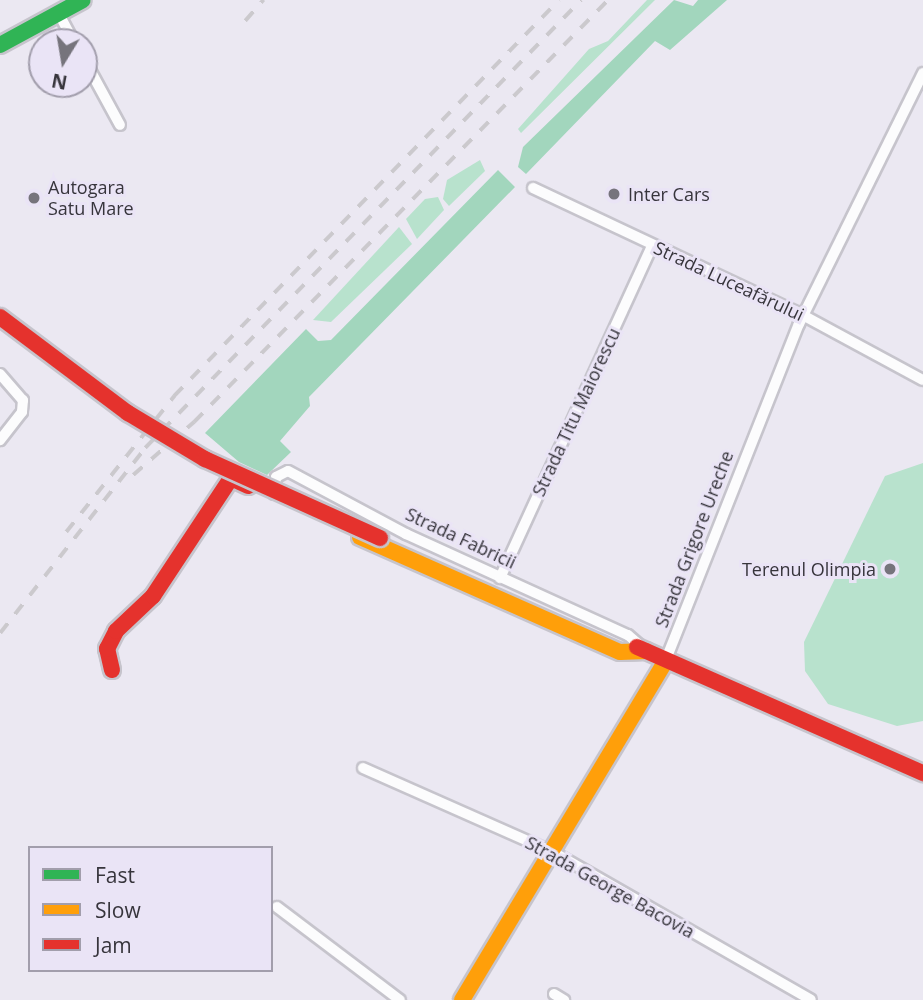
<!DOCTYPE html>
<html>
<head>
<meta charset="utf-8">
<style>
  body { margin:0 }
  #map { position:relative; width:923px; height:1000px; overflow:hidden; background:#ebe8f2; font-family:"Open Sans",sans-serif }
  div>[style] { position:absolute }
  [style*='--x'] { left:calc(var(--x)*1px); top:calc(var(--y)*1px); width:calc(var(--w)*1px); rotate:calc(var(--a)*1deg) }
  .green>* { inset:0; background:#b8e2cd }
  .forest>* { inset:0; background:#a2d6bd }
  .roads { filter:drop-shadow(2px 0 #c6c4cc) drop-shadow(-2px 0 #c6c4cc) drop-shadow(0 2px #c6c4cc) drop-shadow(0 -2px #c6c4cc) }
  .street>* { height:10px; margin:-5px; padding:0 5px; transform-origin:5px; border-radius:5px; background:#fcfcfd }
  .fast>* { height:16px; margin:-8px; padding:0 8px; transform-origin:8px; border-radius:8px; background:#30b455 }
  .slow>* { height:16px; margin:-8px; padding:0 8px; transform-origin:8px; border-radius:8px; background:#ff9f0a }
  .jam>* { height:16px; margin:-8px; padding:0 8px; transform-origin:8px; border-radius:8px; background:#e5322d }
  .rail>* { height:3.5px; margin-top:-1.75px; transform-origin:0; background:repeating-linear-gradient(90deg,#cbc9cd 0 12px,transparent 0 24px) }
  .bridges { filter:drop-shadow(2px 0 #c6c4cc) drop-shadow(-2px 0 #c6c4cc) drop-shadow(0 2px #c6c4cc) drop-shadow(0 -2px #c6c4cc) }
  .jam-bridge>* { height:16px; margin:-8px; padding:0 8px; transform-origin:8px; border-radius:8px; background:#e5322d }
  .dots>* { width:19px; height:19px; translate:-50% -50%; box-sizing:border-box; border:4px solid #eae4f6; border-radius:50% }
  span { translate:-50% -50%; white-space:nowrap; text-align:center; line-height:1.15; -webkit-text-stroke:6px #eae4f6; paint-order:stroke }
  .poi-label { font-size:18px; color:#37353c }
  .left { translate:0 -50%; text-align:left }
  .right { translate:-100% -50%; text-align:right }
  .street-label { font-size:18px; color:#37353c }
  .legend { position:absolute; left:28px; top:846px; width:245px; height:126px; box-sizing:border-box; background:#eae4f6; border:2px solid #a29eac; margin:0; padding:9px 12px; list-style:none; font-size:21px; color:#37353c }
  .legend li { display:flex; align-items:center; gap:14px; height:35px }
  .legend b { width:35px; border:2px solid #a29eac }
  .north { position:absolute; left:28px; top:28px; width:70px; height:70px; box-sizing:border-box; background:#eae4f6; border:2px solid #a29eac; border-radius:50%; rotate:191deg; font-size:19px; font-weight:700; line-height:28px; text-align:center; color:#37353c }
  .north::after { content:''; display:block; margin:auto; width:24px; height:32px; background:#76747c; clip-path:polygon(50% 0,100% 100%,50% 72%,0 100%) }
</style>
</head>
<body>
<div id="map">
  <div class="green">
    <i style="clip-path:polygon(647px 0,655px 0,521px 133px,518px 129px,589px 49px,608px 41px)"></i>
    <i style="clip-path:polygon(480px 160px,485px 171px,449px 206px,443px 199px,447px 180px)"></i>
    <i style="clip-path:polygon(438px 197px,444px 210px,417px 239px,406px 219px,425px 199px)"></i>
    <i style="clip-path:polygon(399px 227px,412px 244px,331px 322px,313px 320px)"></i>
    <i style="clip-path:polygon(923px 463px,923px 721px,897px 726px,828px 704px,805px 671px,804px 642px,885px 476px)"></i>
  </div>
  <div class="forest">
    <i style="clip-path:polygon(674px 0,693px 6px,698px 0,727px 0,670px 50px,655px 41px,526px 174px,518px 167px,523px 147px)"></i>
    <i style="clip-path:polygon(498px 170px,515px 187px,309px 397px,310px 406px,280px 441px,291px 452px,267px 475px,239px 462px,205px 433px,306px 329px,318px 341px,331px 340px)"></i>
  </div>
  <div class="roads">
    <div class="street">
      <i style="--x:59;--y:14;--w:32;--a:62"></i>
      <i style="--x:84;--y:59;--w:75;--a:61.4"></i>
      <i style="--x:533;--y:188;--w:292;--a:25.2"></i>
      <i style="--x:797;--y:312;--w:143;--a:28.4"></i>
      <i style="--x:0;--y:374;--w:35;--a:49"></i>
      <i style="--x:23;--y:400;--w:12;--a:95"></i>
      <i style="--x:22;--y:412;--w:36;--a:128"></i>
      <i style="--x:274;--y:494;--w:17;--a:-83"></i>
      <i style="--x:276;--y:477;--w:13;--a:-27"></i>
      <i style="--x:288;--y:471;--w:134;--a:28.1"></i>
      <i style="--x:406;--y:534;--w:244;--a:24.5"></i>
      <i style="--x:628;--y:635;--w:21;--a:41"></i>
      <i style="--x:500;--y:578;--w:365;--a:-65.4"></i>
      <i style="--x:665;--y:662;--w:364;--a:-68.4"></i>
      <i style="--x:799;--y:324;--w:280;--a:-63.7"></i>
      <i style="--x:363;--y:768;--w:208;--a:23.9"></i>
      <i style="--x:553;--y:852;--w:297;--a:29.8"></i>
      <i style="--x:277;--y:907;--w:154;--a:37.1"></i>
      <i style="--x:554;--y:994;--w:12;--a:31"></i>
    </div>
    <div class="fast">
      <i style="--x:0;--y:45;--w:94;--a:-28.5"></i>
    </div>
    <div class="slow">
      <i style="--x:360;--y:537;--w:284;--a:23.9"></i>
      <i style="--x:620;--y:652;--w:26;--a:-2"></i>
      <i style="--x:462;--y:1000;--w:394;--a:-59"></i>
    </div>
    <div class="jam">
      <i style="--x:637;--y:647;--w:313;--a:23.8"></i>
      <i style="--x:112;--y:670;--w:22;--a:-103"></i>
      <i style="--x:107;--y:649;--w:20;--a:-63"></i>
      <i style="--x:116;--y:631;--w:51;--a:-43.4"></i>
      <i style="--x:153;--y:596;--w:141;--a:-56.5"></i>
      <i style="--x:231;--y:478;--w:19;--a:25"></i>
    </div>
  </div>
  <div class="rail">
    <i style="--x:245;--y:21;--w:28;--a:-49"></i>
    <i style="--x:133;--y:475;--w:81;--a:-41"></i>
    <i style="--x:194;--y:422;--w:591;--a:-45.55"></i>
    <i style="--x:66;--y:532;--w:174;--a:-51.5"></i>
    <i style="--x:174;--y:396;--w:552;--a:-45.81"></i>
    <i style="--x:0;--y:633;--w:235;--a:-51.9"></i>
    <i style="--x:145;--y:448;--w:625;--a:-45.78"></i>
  </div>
  <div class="bridges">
    <div class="jam-bridge">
      <i style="--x:0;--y:317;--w:160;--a:36.9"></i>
      <i style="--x:128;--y:413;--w:90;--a:30.9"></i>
      <i style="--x:205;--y:459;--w:192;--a:24.3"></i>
    </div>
  </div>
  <div class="dots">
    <i style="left:614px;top:194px;background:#76747c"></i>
    <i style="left:34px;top:198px;background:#76747c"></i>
    <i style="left:890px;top:569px;background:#76747c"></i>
  </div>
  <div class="poi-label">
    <span class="left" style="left:48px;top:198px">Autogara<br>Satu Mare</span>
    <span class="left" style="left:628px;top:194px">Inter Cars</span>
    <span class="right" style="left:876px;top:569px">Terenul Olimpia</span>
  </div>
  <div class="street-label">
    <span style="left:729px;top:281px;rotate:25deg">Strada Luceafărului</span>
    <span style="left:576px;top:412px;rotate:-65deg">Strada Titu Maiorescu</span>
    <span style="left:461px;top:538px;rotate:25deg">Strada Fabricii</span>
    <span style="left:694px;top:539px;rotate:-69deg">Strada Grigore Ureche</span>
    <span style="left:610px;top:887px;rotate:29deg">Strada George Bacovia</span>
  </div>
  <ul class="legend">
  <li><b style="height:9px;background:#30b455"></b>Fast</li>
  <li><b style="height:9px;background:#ff9f0a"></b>Slow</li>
  <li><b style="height:9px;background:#e5322d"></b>Jam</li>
  </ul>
  <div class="north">N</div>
</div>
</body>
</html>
